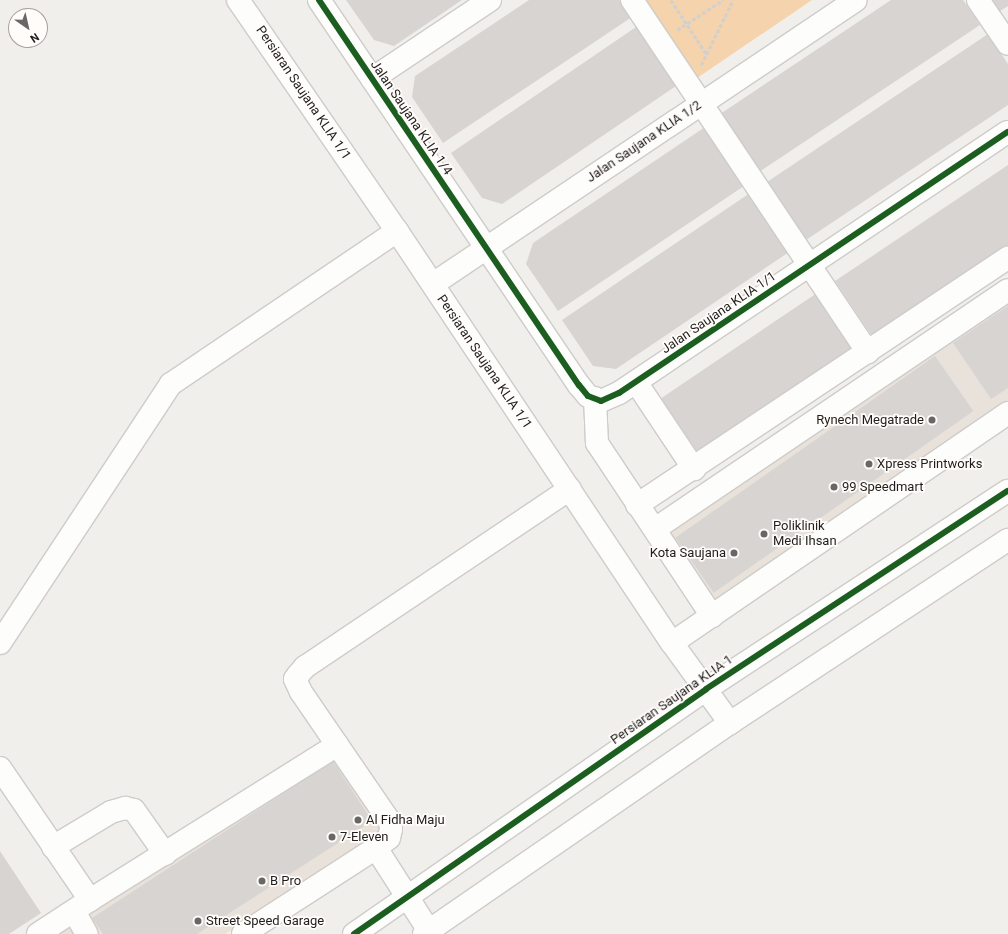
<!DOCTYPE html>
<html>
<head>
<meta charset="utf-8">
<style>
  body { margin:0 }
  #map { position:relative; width:1008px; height:934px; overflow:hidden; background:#f1efec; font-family:Roboto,sans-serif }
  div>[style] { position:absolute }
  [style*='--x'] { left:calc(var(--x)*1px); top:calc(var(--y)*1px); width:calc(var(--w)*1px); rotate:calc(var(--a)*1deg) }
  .built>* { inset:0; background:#e8e2da }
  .green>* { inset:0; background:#f4d3ad }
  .building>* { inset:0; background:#d7d4d2; transform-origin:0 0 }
  .path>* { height:2.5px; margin-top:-1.25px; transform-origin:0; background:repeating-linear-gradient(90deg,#d1d0cf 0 4px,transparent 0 6px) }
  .roads { filter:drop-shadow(1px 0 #ceccca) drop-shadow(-1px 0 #ceccca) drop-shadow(0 1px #ceccca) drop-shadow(0 -1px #ceccca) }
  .minor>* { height:22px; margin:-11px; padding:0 11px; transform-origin:11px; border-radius:11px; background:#fdfdfc }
  .cycleway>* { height:6px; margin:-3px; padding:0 3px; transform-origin:3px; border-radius:3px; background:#1b5e20 }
  .dots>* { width:11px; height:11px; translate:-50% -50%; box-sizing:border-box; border:2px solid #fffcfa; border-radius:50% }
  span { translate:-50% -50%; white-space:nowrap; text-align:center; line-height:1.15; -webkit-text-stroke:3.5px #fffcfa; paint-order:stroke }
  .street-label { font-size:13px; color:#1f1e1c }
  .poi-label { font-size:13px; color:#1f1e1c }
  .right { translate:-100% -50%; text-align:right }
  .left { translate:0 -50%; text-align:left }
  .north { position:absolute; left:8px; top:8px; width:40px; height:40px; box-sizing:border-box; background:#fffcfa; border:1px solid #a5a3a1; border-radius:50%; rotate:146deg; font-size:11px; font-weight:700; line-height:16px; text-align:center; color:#1f1e1c }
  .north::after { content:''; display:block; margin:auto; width:14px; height:18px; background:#686765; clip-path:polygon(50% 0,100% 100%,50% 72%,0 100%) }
</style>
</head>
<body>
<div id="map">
  <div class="built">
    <i style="clip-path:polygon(1008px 297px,1008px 405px,713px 607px,663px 530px)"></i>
    <i style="clip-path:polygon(335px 752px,383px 826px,382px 832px,225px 934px,50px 934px)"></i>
  </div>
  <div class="green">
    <i style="clip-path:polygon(644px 0,812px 0,697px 78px)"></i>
  </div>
  <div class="building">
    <i style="clip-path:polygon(346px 0,462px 0,394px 46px,374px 40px)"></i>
    <i style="clip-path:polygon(529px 0,621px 0,632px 17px,443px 143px,412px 97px,415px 76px)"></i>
    <i style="clip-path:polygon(891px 0,963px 0,980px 25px,759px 172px,720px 114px)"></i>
    <i style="clip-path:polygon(988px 0,1008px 0,1008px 6px,997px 13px)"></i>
    <i style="clip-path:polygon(639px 25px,679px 84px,502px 204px,482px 198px,451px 153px)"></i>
    <i style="clip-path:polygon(988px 34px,1008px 64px,1008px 105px,806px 240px,767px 182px)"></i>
    <i style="clip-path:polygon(708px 125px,747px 184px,558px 311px,526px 264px,533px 243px)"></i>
    <i style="clip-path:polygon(1008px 165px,1008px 249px,874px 339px,835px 281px)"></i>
    <i style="clip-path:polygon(753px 191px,792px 250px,616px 369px,593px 366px,562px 320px)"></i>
    <i style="left:817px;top:293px;width:70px;height:188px;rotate:56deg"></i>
    <i style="clip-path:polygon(1008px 306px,1008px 388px,991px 399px,953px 343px)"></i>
    <i style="left:935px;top:356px;width:67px;height:317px;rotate:55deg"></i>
    <i style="clip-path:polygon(333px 761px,372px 821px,197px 934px,103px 934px,92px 918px)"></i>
    <i style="clip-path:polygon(0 851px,41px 913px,9px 934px,0 934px)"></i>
  </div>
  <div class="path">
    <i style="--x:671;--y:0;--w:64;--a:56.6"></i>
    <i style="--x:677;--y:30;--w:55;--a:-33.1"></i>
    <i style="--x:701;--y:65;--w:72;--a:-63.8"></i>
  </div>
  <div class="roads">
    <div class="minor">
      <i style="--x:238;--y:0;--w:280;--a:55.5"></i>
      <i style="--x:397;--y:231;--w:495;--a:56.3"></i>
      <i style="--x:672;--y:643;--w:99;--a:54.1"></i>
      <i style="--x:319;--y:0;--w:465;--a:56"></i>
      <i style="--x:579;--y:385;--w:14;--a:51"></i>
      <i style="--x:588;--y:396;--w:14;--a:21"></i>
      <i style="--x:601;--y:401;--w:20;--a:-24"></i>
      <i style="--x:619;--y:393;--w:468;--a:-33.9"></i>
      <i style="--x:632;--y:0;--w:424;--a:56.2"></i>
      <i style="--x:978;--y:0;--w:53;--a:55.7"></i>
      <i style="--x:372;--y:79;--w:142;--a:-33.8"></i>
      <i style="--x:433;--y:284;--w:509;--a:-33.88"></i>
      <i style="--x:636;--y:382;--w:105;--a:56.3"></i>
      <i style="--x:595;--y:398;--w:45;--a:87.5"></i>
      <i style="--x:597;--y:443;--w:208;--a:56.4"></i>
      <i style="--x:637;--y:505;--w:446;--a:-33.7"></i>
      <i style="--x:655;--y:529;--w:426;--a:-34.1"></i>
      <i style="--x:0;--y:643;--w:310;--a:-56.6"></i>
      <i style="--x:171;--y:384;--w:273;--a:-34.1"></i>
      <i style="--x:672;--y:643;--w:407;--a:-34.4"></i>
      <i style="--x:0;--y:768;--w:160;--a:55.7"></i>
      <i style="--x:90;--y:900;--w:292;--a:-32.1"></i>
      <i style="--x:53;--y:847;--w:68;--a:-31.1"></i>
      <i style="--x:111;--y:812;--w:15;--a:-16"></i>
      <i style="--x:125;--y:808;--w:9;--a:13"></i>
      <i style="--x:134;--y:810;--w:54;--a:54.8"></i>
      <i style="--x:376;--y:848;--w:98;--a:57.4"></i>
      <i style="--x:74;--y:911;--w:26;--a:61"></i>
      <i style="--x:38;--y:934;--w:62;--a:-33.2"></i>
      <i style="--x:243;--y:934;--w:158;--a:-32.9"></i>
      <i style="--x:376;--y:848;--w:16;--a:-38"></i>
      <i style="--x:389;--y:838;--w:9;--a:-77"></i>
      <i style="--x:391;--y:829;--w:7;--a:-98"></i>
      <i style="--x:390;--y:822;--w:158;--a:-124.4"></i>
      <i style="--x:301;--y:692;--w:14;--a:-115"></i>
      <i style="--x:295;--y:679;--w:5;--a:-53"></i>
      <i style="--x:298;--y:675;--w:11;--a:-49"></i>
      <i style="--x:305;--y:667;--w:319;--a:-33.9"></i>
      <i style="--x:354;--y:934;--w:429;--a:-34.8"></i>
      <i style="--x:706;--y:689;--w:361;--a:-33.3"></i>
      <i style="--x:424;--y:934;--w:372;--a:-34.6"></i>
      <i style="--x:730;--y:723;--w:333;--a:-33.4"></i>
    </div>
  </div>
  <div class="cycleway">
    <i style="--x:319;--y:0;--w:465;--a:56"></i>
    <i style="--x:579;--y:385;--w:14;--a:51"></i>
    <i style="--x:588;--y:396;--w:14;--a:21"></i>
    <i style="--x:601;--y:401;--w:20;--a:-24"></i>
    <i style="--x:619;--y:393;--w:468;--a:-33.9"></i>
    <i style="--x:354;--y:934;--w:429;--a:-34.8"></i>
    <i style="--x:706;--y:689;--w:361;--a:-33.3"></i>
  </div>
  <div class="dots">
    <i style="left:932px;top:420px;background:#686765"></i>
    <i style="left:869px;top:464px;background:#686765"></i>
    <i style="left:834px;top:487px;background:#686765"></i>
    <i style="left:764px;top:534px;background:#686765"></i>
    <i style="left:734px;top:553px;background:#686765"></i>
    <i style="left:358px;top:820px;background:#686765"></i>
    <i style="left:332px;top:837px;background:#686765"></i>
    <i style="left:262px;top:881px;background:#686765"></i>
    <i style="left:198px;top:921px;background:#686765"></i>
  </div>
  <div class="street-label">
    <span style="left:303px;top:93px;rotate:56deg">Persiaran Saujana KLIA 1/1</span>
    <span style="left:411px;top:118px;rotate:56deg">Jalan Saujana KLIA 1/4</span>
    <span style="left:644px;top:142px;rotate:-34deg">Jalan Saujana KLIA 1/2</span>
    <span style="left:719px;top:313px;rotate:-34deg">Jalan Saujana KLIA 1/1</span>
    <span style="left:484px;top:362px;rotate:56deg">Persiaran Saujana KLIA 1/1</span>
    <span style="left:672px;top:700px;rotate:-35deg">Persiaran Saujana KLIA 1</span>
  </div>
  <div class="poi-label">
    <span class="right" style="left:924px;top:420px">Rynech Megatrade</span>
    <span class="left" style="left:877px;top:464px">Xpress Printworks</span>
    <span class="left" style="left:842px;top:487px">99 Speedmart</span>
    <span class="left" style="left:773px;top:534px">Poliklinik<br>Medi Ihsan</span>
    <span class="right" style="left:726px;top:553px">Kota Saujana</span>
    <span class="left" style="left:366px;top:820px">Al Fidha Maju</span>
    <span class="left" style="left:340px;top:837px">7-Eleven</span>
    <span class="left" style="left:270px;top:881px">B Pro</span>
    <span class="left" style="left:206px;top:921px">Street Speed Garage</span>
  </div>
  <div class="north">N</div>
</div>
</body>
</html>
